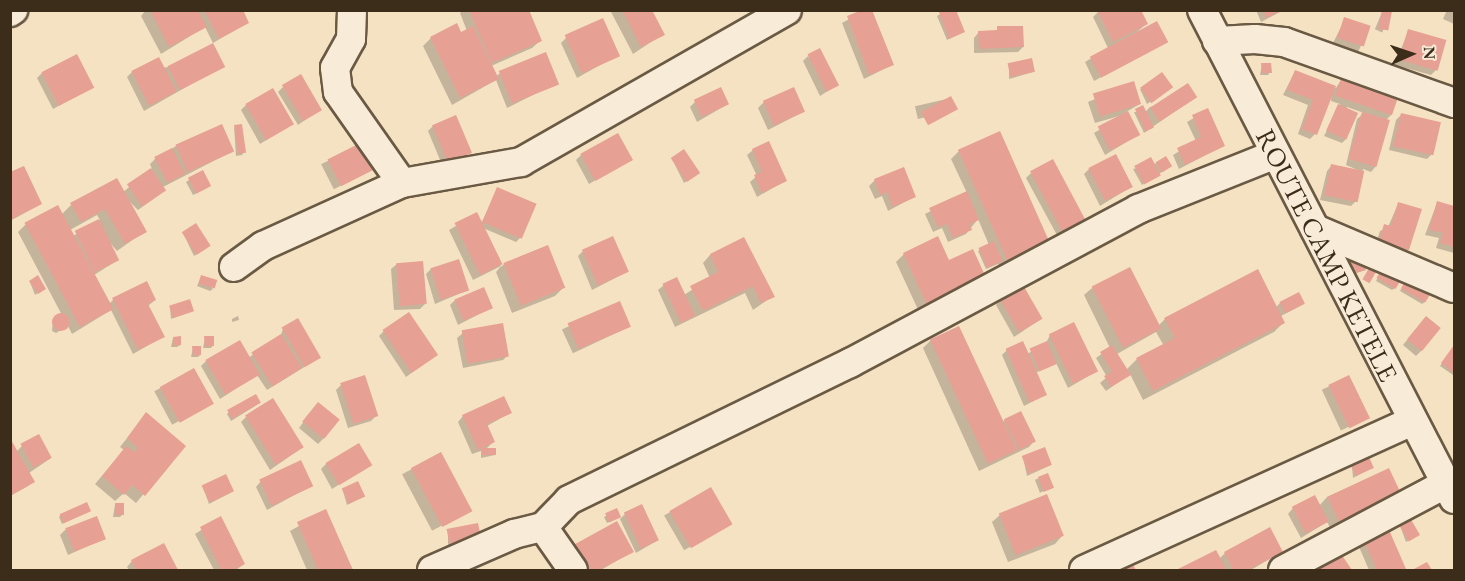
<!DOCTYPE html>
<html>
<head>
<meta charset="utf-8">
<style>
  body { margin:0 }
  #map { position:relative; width:1465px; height:581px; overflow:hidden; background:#f5e2c3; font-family:"EB Garamond",serif }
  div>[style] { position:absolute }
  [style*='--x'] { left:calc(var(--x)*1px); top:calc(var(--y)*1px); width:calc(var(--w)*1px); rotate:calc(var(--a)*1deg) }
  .shadow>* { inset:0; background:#0003; transform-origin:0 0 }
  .building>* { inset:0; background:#e7a094; transform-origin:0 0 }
  .round { border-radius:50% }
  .roads { filter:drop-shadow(2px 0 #6a5a44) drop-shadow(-2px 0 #6a5a44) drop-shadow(0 2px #6a5a44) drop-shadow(0 -2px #6a5a44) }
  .minor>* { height:28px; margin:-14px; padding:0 14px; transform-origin:14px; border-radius:14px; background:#f8ecd8 }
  span { translate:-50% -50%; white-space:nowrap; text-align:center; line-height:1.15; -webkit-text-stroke:4.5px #f8ecd8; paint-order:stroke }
  .street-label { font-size:27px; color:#3c2c1a }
  .frame { position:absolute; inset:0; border:12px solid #3c2c1a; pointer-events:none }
  .north { position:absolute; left:1381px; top:24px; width:60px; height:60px; -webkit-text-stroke:4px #f8ecd8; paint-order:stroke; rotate:87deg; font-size:16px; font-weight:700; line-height:24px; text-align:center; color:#3c2c1a }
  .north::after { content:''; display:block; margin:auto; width:21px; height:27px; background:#3c2c1a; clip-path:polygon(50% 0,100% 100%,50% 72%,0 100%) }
</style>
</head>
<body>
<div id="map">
  <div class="shadow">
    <i style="clip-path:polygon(146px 10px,241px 10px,247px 23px,213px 43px,205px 27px,161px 54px,141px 16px)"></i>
    <i style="clip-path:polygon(463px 10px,527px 10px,540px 41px,532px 48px,491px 66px,496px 77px,500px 73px,557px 83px,507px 108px,496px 80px,452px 105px,423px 46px,431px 38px,467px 31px,460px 13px)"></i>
    <i style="clip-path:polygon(610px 10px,651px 10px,663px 34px,633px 54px)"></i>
    <i style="clip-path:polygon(866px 10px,892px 65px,864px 79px,842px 23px)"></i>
    <i style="clip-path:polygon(947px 10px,954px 10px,963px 32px,947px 40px,937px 16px)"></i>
    <i style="clip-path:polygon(1256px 10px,1284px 10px,1261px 22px)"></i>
    <i style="left:1383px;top:10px;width:8px;height:21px;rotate:23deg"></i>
    <i style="clip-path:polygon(1447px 10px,1454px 10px,1454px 24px,1443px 19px)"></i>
    <i style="clip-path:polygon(1098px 12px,1146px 24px,1137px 32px,1166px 42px,1094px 81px,1085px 62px,1108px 48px,1093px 17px)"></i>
    <i style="clip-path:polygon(1345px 19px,1370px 27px,1358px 52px,1333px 43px)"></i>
    <i style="clip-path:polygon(1408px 31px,1436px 70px,1431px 75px,1395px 65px)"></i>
    <i style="clip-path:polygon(979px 32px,1023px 47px,1018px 52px,974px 53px,974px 38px)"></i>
    <i style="clip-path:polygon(566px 38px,618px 55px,577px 78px,561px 43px)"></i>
    <i style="clip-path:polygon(808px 56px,837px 85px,820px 96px,803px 61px)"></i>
    <i style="clip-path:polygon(1262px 64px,1270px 72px,1268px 75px,1260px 75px)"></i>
    <i style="clip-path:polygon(1009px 65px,1033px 72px,1009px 79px)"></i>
    <i style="clip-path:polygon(223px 66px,144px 111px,127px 77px,132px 72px,168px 67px)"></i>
    <i style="clip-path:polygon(1295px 71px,1336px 88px,1344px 75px,1391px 115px,1386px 120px,1376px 166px,1371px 172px,1363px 169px,1356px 201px,1351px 206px,1320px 200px,1327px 171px,1332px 165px,1360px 171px,1346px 165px,1357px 119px,1364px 113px,1347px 107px,1347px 138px,1342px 143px,1324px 136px,1340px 104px,1331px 101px,1332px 91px,1315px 134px,1310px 139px,1298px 134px,1308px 105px,1283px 95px)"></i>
    <i style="clip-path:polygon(42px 73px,92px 87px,53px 109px,37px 78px)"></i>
    <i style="clip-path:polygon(1133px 83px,1140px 104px,1126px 112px,1138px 135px,1105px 155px,1094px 133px,1126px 114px,1095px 123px,1088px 102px)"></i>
    <i style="clip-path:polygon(283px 87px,320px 109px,298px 125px,278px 92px)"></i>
    <i style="clip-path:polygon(1140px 89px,1169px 89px,1147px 104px)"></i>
    <i style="clip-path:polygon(1195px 97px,1144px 133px,1134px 112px,1145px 112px,1150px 107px)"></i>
    <i style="left:951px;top:98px;width:13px;height:37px;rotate:77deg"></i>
    <i style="clip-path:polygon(695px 102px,728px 104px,697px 122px,690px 107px)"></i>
    <i style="clip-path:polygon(764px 102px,803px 112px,768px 130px,758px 108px)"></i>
    <i style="clip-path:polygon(246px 105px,292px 124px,260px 144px,241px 110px)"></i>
    <i style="clip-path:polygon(1207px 110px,1223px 146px,1179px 169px,1173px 155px,1196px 141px,1187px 122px)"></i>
    <i style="clip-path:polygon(1401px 115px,1432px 154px,1427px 159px,1389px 150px,1396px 120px)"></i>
    <i style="clip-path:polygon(234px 126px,244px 152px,242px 155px,236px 156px)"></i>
    <i style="clip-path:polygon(433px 126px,470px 153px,443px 167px,428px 131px)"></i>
    <i style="left:363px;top:143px;width:28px;height:47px;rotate:63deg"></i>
    <i style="clip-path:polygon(evenodd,176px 146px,233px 151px,163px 187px,159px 195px,138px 210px,129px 201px,145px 231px,117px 251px,107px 239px,118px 260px,94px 275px,110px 303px,113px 300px,155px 300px,148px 306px,163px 337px,133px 354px,111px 310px,72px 334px,68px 326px,56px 333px,52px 331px,53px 319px,63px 317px,18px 232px,25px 225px,62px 214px,71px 205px,123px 192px,152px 169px,150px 164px,155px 159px,176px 146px,97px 215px,100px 220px,73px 236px,70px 230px,97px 215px)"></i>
    <i style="clip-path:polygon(753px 150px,785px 181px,757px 197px,750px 182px,757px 176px,747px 155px)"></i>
    <i style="clip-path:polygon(959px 151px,1049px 246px,1001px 271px,998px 264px,986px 269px,978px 251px,989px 245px,978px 219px,966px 234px,948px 242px,942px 228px,933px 232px,925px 214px,967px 193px,951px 159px)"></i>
    <i style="clip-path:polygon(581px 155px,631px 159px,589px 184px,576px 160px)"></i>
    <i style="clip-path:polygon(672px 159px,696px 175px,684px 183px)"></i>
    <i style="clip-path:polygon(1157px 163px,1168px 168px,1142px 185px,1133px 169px)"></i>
    <i style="clip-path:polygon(1089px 169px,1131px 187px,1100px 206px,1084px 174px)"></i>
    <i style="clip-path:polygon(202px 172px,207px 188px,193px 195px,186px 182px)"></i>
    <i style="clip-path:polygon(1031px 173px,1084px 221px,1058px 237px,1026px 178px)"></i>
    <i style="clip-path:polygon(10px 174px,41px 204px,10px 221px)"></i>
    <i style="clip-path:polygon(875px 180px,914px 197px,888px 211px,882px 196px,875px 199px,869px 186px)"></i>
    <i style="clip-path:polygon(498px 189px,521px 237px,516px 242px,483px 228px,501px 267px,504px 264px,563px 288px,555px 296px,512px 313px,496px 272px,501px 266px,473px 280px,449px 230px,476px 214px,481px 224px)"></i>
    <i style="clip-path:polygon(1437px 203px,1454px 207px,1454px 253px,1436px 248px,1439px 238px,1425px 235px)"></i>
    <i style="clip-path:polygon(1398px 204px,1408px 250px,1403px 255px,1375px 246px,1380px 231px,1388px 227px)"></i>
    <i style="clip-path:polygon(183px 233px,207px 248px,194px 256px)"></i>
    <i style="clip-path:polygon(744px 239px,773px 296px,753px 310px,745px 293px,675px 327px,658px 290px,664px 285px,684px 295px,710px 278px,703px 263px,710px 255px)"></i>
    <i style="clip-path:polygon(583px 251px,627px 272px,592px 290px,578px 256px)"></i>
    <i style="clip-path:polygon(972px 251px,921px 316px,896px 262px,904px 254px,948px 262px)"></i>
    <i style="left:1359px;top:252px;width:19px;height:13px;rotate:72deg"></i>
    <i style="clip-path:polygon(397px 264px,425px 304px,420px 309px,394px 310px,391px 269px)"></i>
    <i style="clip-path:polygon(431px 269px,468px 290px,435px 304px,426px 274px)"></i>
    <i style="clip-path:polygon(1382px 269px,1395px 288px,1392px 290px,1376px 281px)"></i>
    <i style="clip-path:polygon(202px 276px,213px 289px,210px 291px,197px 286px)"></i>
    <i style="clip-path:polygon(1408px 277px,1425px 302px,1422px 304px,1400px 291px)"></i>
    <i style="clip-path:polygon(30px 282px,42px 290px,35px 295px)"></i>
    <i style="clip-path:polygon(evenodd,1092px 288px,1158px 326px,1165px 319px,1276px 307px,1280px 303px,1304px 304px,1281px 316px,1284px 322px,1274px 332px,1143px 400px,1130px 374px,1106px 391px,1100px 383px,1107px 377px,1096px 358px,1110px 348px,1084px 295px,1092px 288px,1156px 332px,1164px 346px,1137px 359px,1126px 370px,1117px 354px,1156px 332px)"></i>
    <i style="clip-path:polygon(455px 300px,491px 308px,458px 325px,450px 305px)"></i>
    <i style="clip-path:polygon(1001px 300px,1041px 319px,1014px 337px,996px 305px)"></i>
    <i style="left:619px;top:303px;width:26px;height:63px;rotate:65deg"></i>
    <i style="clip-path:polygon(170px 307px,193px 310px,171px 319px)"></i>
    <i style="clip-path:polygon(238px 316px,239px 320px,232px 322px,232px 319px)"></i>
    <i style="clip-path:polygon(1421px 323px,1421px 351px,1416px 356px,1403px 345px)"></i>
    <i style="clip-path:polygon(283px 329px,319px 358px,267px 390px,257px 375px,220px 399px,201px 366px,206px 361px,248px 358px,280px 337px)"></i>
    <i style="clip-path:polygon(384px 331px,436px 355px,406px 377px,379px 336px)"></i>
    <i style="clip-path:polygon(463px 333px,508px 355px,503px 360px,463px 368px,457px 338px)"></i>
    <i style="clip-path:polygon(1050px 335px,1097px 371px,1068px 388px,1056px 363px,1035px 373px,1045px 395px,1024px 406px,1002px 355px,1007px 350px,1027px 354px,1046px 343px)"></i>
    <i style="clip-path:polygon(173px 338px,180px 345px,177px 347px,171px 347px)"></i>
    <i style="clip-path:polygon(205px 338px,213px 345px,211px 348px,203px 348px)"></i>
    <i style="clip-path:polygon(931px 340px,1002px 423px,1005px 420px,1034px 441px,1029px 447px,979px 471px,923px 348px)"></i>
    <i style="clip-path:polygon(1454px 346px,1454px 373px,1453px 375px,1440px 366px)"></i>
    <i style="clip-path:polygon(193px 348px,200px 355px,198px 357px,191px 357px)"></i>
    <i style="left:194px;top:370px;width:38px;height:45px;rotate:62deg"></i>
    <i style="left:1349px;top:377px;width:45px;height:30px;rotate:65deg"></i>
    <i style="clip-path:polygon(341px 385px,376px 416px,371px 421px,348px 428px,336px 390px)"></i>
    <i style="clip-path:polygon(257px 405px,231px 421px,227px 414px,229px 412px)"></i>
    <i style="clip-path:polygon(313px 409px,323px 439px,318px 444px,299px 428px)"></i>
    <i style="clip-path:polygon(510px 413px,487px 426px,493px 442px,485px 450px,495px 455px,481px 458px,481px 451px,472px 454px,458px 422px,463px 416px)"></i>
    <i style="clip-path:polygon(146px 414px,184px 446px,136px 503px,124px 493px,115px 501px,95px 484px,124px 450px,120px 447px)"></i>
    <i style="clip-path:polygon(246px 417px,303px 447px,270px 470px,241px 422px)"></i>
    <i style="clip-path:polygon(10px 441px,16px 452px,22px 446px,51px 458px,29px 473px,33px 481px,28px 486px,10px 496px)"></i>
    <i style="left:440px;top:454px;width:64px;height:43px;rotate:62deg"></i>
    <i style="clip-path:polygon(1023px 457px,1051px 465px,1027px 476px)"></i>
    <i style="clip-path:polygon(326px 464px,370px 465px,332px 489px,321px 469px)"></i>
    <i style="clip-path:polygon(1352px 466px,1372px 468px,1353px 478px)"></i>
    <i style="clip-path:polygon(1388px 470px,1400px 496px,1332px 531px,1327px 522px,1301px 538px,1288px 514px,1293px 508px,1319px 506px,1327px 497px)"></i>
    <i style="left:1047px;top:475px;width:14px;height:13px;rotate:69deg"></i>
    <i style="clip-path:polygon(261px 481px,311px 486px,267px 510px,256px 487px)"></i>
    <i style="clip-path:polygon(203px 487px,230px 493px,209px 504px)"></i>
    <i style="left:710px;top:489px;width:40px;height:53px;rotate:60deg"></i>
    <i style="clip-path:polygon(343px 491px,361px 497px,347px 505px)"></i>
    <i style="clip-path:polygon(115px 505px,123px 514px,120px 517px,113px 517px)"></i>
    <i style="clip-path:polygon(616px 510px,620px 519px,625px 514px,658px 540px,636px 553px,619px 517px,607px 523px,604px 517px)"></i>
    <i style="clip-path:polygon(89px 511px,62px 524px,59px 517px,61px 515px)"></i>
    <i style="clip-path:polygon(325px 511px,352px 570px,307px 570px,290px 531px)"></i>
    <i style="clip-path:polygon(1000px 515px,1062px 536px,1055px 544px,1008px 562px,992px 522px)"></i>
    <i style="clip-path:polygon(220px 518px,244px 564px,236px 570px,214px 570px,195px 534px)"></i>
    <i style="clip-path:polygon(1399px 523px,1416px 536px,1406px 542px)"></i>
    <i style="clip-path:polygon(66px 529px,104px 539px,68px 555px,60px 535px)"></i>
    <i style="clip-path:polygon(448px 530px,477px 541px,448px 546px)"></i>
    <i style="clip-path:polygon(1361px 535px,1404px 569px,1369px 570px,1356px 540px)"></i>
    <i style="clip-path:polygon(163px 545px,177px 570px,129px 570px,127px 567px,132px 561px)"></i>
    <i style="clip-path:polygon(1337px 550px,1350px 570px,1307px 570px)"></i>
    <i style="clip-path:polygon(633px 551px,601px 570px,572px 570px)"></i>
    <i style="clip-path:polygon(1215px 552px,1219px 559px,1225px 553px,1281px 552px,1251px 570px,1179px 570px)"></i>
  </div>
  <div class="building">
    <i style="clip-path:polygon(150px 10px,198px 10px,207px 27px,169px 47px)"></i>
    <i style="clip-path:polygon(204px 10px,243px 10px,249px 23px,219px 39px)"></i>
    <i style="clip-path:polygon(469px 10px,529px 10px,542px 41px,492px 63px)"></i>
    <i style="clip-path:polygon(622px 10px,652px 10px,665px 35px,641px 47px)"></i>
    <i style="clip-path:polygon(862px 10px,872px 10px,894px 65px,869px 75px,847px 16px)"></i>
    <i style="clip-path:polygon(956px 10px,965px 32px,949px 39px,939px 12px)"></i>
    <i style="clip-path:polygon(1097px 10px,1141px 10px,1148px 24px,1113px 42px)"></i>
    <i style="clip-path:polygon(1263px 10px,1283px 10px,1266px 18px)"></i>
    <i style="left:1382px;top:10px;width:10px;height:19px;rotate:11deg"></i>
    <i style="left:1344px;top:17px;width:28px;height:22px;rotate:18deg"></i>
    <i style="left:603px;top:18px;width:42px;height:42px;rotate:66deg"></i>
    <i style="left:1157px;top:21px;width:24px;height:76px;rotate:62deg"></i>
    <i style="clip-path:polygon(457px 23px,461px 32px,473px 26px,499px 79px,460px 98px,430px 37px)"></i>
    <i style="clip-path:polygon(997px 26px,1023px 26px,1024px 47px,979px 49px,978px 31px,997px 30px)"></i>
    <i style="left:1408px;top:29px;width:40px;height:32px;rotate:16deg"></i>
    <i style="left:213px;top:43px;width:27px;height:51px;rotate:63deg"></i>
    <i style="left:820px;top:48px;width:42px;height:14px;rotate:63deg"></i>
    <i style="left:546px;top:52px;width:35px;height:51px;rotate:68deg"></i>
    <i style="left:77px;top:54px;width:38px;height:40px;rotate:63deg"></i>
    <i style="left:159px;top:57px;width:39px;height:31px;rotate:63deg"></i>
    <i style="left:1032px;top:58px;width:14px;height:25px;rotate:78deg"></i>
    <i style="clip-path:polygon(1261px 63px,1271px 63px,1272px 73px,1262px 73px)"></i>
    <i style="clip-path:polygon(1295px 70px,1336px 86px,1317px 135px,1302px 129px,1313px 100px,1287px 90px)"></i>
    <i style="left:1162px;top:72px;width:19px;height:27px;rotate:54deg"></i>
    <i style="left:1343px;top:73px;width:60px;height:24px;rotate:19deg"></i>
    <i style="left:301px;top:74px;width:42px;height:22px;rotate:60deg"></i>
    <i style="left:1134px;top:81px;width:24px;height:43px;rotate:73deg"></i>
    <i style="left:1188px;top:83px;width:17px;height:45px;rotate:57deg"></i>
    <i style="left:721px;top:87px;width:19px;height:30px;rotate:65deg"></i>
    <i style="left:794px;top:87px;width:27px;height:34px;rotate:66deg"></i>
    <i style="left:273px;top:88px;width:42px;height:32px;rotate:60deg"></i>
    <i style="left:951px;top:96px;width:15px;height:34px;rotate:62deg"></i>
    <i style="left:1338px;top:104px;width:22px;height:29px;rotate:24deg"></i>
    <i style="left:1143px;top:105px;width:25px;height:9px;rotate:64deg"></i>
    <i style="clip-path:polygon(1208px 108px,1225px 146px,1185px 165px,1177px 148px,1201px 137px,1192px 115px)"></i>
    <i style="left:1128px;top:111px;width:27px;height:34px;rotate:63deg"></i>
    <i style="left:1362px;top:112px;width:29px;height:49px;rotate:16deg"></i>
    <i style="left:1401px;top:113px;width:41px;height:34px;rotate:13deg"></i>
    <i style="left:456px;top:115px;width:41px;height:26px;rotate:67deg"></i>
    <i style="left:222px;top:124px;width:30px;height:51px;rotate:66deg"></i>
    <i style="left:242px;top:124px;width:29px;height:8px;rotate:82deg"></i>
    <i style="left:1000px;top:131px;width:126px;height:46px;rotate:66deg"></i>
    <i style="left:618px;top:133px;width:31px;height:43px;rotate:61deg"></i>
    <i style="left:364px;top:141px;width:30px;height:41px;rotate:63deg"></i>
    <i style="clip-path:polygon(769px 141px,787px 181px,762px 193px,754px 175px,762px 172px,752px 149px)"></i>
    <i style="left:172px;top:148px;width:29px;height:20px;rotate:63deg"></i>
    <i style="left:684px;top:149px;width:29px;height:16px;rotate:56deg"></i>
    <i style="left:1116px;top:154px;width:37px;height:31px;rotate:63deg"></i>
    <i style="left:1166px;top:156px;width:12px;height:12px;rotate:59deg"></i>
    <i style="left:1151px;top:157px;width:21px;height:19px;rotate:62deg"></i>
    <i style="left:1053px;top:159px;width:70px;height:26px;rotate:62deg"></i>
    <i style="left:1331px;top:164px;width:34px;height:32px;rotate:12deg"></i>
    <i style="clip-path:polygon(24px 166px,42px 204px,12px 219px,10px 172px)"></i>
    <i style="clip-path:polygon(904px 167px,916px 197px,893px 207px,887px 192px,880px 195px,874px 179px)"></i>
    <i style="left:151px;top:168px;width:27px;height:29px;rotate:56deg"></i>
    <i style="left:203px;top:170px;width:18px;height:17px;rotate:63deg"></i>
    <i style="clip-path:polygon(117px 178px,147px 232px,125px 244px,105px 209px,81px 222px,70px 203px)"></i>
    <i style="left:497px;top:187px;width:43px;height:38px;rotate:23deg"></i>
    <i style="clip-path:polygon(967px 191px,979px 220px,970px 224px,972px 230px,953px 238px,947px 224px,938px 227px,929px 208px)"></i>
    <i style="clip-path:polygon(1437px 201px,1454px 206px,1454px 247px,1440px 243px,1443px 233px,1429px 230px)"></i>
    <i style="clip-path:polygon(1398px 202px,1422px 209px,1409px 250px,1379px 241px,1384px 224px,1391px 226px)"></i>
    <i style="left:58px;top:205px;width:118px;height:38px;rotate:62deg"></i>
    <i style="left:477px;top:212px;width:58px;height:25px;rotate:64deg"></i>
    <i style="left:99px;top:219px;width:46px;height:27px;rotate:64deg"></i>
    <i style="left:196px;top:223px;width:27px;height:17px;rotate:57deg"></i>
    <i style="left:613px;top:236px;width:39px;height:34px;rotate:66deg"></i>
    <i style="clip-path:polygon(938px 236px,949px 260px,973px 249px,988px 282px,929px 309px,903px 253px)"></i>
    <i style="clip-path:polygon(744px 237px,775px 297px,761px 303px,753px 286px,703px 311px,690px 286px,718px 272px,710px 254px)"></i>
    <i style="left:994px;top:241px;width:22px;height:17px;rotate:66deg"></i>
    <i style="left:548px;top:245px;width:46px;height:48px;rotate:68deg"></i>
    <i style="left:1360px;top:250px;width:21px;height:12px;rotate:73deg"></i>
    <i style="left:459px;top:259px;width:33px;height:30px;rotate:72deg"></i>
    <i style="left:423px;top:261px;width:43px;height:27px;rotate:85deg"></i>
    <i style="left:1384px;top:265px;width:22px;height:15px;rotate:30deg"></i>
    <i style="left:1130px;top:267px;width:69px;height:43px;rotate:63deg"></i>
    <i style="left:1369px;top:268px;width:8px;height:13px;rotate:30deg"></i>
    <i style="clip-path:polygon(1258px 269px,1285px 323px,1153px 391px,1136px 358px,1175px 338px,1164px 318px)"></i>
    <i style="left:1410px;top:273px;width:28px;height:18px;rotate:30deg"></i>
    <i style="clip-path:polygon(38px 275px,46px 289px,38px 294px,29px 281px)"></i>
    <i style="left:201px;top:275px;width:17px;height:9px;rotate:17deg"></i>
    <i style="left:677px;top:277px;width:43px;height:16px;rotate:65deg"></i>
    <i style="clip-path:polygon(147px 281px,156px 300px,148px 304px,165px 337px,138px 350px,112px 298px)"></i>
    <i style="left:1023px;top:285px;width:39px;height:27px;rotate:60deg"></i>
    <i style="left:484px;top:287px;width:23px;height:32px;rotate:67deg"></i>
    <i style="left:1299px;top:292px;width:13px;height:22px;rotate:63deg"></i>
    <i style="left:190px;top:299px;width:13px;height:22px;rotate:72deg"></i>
    <i style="left:620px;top:301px;width:28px;height:57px;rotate:67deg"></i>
    <i style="left:409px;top:312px;width:52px;height:32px;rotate:56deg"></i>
    <i class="round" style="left:52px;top:313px;width:18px;height:18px"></i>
    <i style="left:1426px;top:316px;width:19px;height:30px;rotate:39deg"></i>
    <i style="left:298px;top:318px;width:46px;height:19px;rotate:60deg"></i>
    <i style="left:1074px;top:322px;width:55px;height:28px;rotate:64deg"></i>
    <i style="left:503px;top:323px;width:34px;height:42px;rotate:80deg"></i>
    <i style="left:959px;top:326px;width:137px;height:32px;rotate:65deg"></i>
    <i style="left:281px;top:334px;width:40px;height:35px;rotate:58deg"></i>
    <i style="clip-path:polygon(181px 336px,181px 345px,173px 346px,173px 337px)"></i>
    <i style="clip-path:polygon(204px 336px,214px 336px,214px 346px,205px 347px)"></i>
    <i style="left:240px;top:340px;width:40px;height:40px;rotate:60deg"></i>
    <i style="left:1023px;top:341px;width:59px;height:19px;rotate:66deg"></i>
    <i style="left:1047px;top:341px;width:25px;height:19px;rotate:67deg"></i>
    <i style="clip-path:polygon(1112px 345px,1131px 375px,1111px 387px,1104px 376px,1112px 372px,1100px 352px)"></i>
    <i style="clip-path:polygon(1454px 345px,1454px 373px,1441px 363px)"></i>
    <i style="clip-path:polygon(192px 346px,201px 346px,201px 355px,193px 356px)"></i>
    <i style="left:194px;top:368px;width:41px;height:39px;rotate:61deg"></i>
    <i style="left:365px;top:375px;width:43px;height:26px;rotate:72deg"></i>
    <i style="left:1349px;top:375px;width:48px;height:23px;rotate:64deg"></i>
    <i style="left:256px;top:394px;width:10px;height:33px;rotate:61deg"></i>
    <i style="clip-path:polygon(504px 396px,512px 413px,487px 424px,495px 442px,478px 450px,462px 415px)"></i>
    <i style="left:273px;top:398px;width:58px;height:33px;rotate:58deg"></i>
    <i style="left:318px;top:402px;width:28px;height:25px;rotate:39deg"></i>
    <i style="left:1021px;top:411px;width:34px;height:19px;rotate:64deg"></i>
    <i style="clip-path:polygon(146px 412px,186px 446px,145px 496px,132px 485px,124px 495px,102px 476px,126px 446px,134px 452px,138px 448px,127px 438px)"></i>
    <i style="left:39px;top:434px;width:27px;height:21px;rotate:62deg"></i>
    <i style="clip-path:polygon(10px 438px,35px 482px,10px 496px)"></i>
    <i style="left:359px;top:443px;width:26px;height:39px;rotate:59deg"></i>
    <i style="left:1045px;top:447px;width:19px;height:25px;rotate:69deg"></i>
    <i style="left:496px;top:448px;width:7px;height:14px;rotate:90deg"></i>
    <i style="left:441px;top:452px;width:67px;height:34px;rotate:62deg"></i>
    <i style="left:1369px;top:457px;width:12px;height:20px;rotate:66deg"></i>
    <i style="left:301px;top:460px;width:29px;height:46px;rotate:65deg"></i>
    <i style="left:1389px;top:468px;width:31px;height:68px;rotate:65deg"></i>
    <i style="left:1048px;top:473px;width:16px;height:11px;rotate:68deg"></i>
    <i style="left:226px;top:474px;width:19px;height:27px;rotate:65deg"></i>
    <i style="left:358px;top:481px;width:17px;height:18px;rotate:65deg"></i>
    <i style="left:711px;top:487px;width:43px;height:48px;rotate:60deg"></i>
    <i style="left:1047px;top:494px;width:45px;height:52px;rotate:68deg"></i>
    <i style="left:1315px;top:495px;width:30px;height:26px;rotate:63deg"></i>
    <i style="left:87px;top:502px;width:10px;height:30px;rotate:66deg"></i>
    <i style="left:124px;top:503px;width:12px;height:9px;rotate:90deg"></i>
    <i style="left:642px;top:504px;width:40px;height:20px;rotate:65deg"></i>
    <i style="left:617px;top:508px;width:10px;height:13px;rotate:66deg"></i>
    <i style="clip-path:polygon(326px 509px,353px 570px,318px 570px,297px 522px)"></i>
    <i style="left:97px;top:516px;width:25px;height:34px;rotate:69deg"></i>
    <i style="clip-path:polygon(221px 516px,245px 564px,233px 570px,221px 570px,200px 527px)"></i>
    <i style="left:1409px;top:516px;width:22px;height:13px;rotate:60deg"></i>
    <i style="clip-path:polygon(617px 521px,634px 552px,599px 570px,580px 570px,568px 548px)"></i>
    <i style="left:478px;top:523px;width:16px;height:32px;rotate:79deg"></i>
    <i style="clip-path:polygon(1386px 523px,1406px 569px,1403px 570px,1377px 570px,1361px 534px)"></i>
    <i style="clip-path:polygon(1270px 527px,1283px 552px,1248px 570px,1233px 570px,1224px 552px)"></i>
    <i style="clip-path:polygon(164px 543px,178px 570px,136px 570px,131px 560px)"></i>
    <i style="clip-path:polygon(1337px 548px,1352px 570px,1311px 570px)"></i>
    <i style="clip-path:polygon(1216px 550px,1227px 570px,1176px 570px)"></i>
    <i style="clip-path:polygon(1129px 558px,1136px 570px,1115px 570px)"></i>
    <i style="clip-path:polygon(1427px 562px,1432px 570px,1412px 570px)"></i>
  </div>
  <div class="roads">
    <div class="minor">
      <i style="--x:352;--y:10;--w:29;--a:92"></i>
      <i style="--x:351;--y:39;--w:33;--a:119"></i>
      <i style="--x:335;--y:68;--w:24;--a:83"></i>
      <i style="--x:338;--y:92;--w:111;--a:54.9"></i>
      <i style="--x:1202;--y:10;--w:550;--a:62.74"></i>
      <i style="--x:10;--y:12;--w:4;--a:-34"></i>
      <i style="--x:1217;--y:41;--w:38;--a:-3"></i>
      <i style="--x:1255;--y:39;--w:29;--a:6"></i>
      <i style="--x:1284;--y:42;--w:181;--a:19.7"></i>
      <i style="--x:1315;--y:229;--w:151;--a:23"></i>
      <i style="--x:234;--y:267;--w:36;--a:-36"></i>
      <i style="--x:263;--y:246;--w:153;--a:-24.4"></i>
      <i style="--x:402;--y:183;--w:121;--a:-10"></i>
      <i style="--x:521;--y:162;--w:306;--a:-29.7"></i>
      <i style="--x:543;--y:527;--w:52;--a:55.1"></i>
      <i style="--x:432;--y:570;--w:90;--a:-23.7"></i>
      <i style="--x:514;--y:534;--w:30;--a:-14"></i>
      <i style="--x:543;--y:527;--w:37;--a:-46"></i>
      <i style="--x:569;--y:500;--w:313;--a:-26"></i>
      <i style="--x:850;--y:363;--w:327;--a:-28.1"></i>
      <i style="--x:1138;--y:209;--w:146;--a:-21.7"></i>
      <i style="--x:1084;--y:570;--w:360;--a:-24.4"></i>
      <i style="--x:1283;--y:570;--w:186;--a:-27.9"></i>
    </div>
  </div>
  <div class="street-label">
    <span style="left:1327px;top:255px;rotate:63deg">ROUTE CAMP KETELE</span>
  </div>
  <div class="frame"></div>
  <div class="north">N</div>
</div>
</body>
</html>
